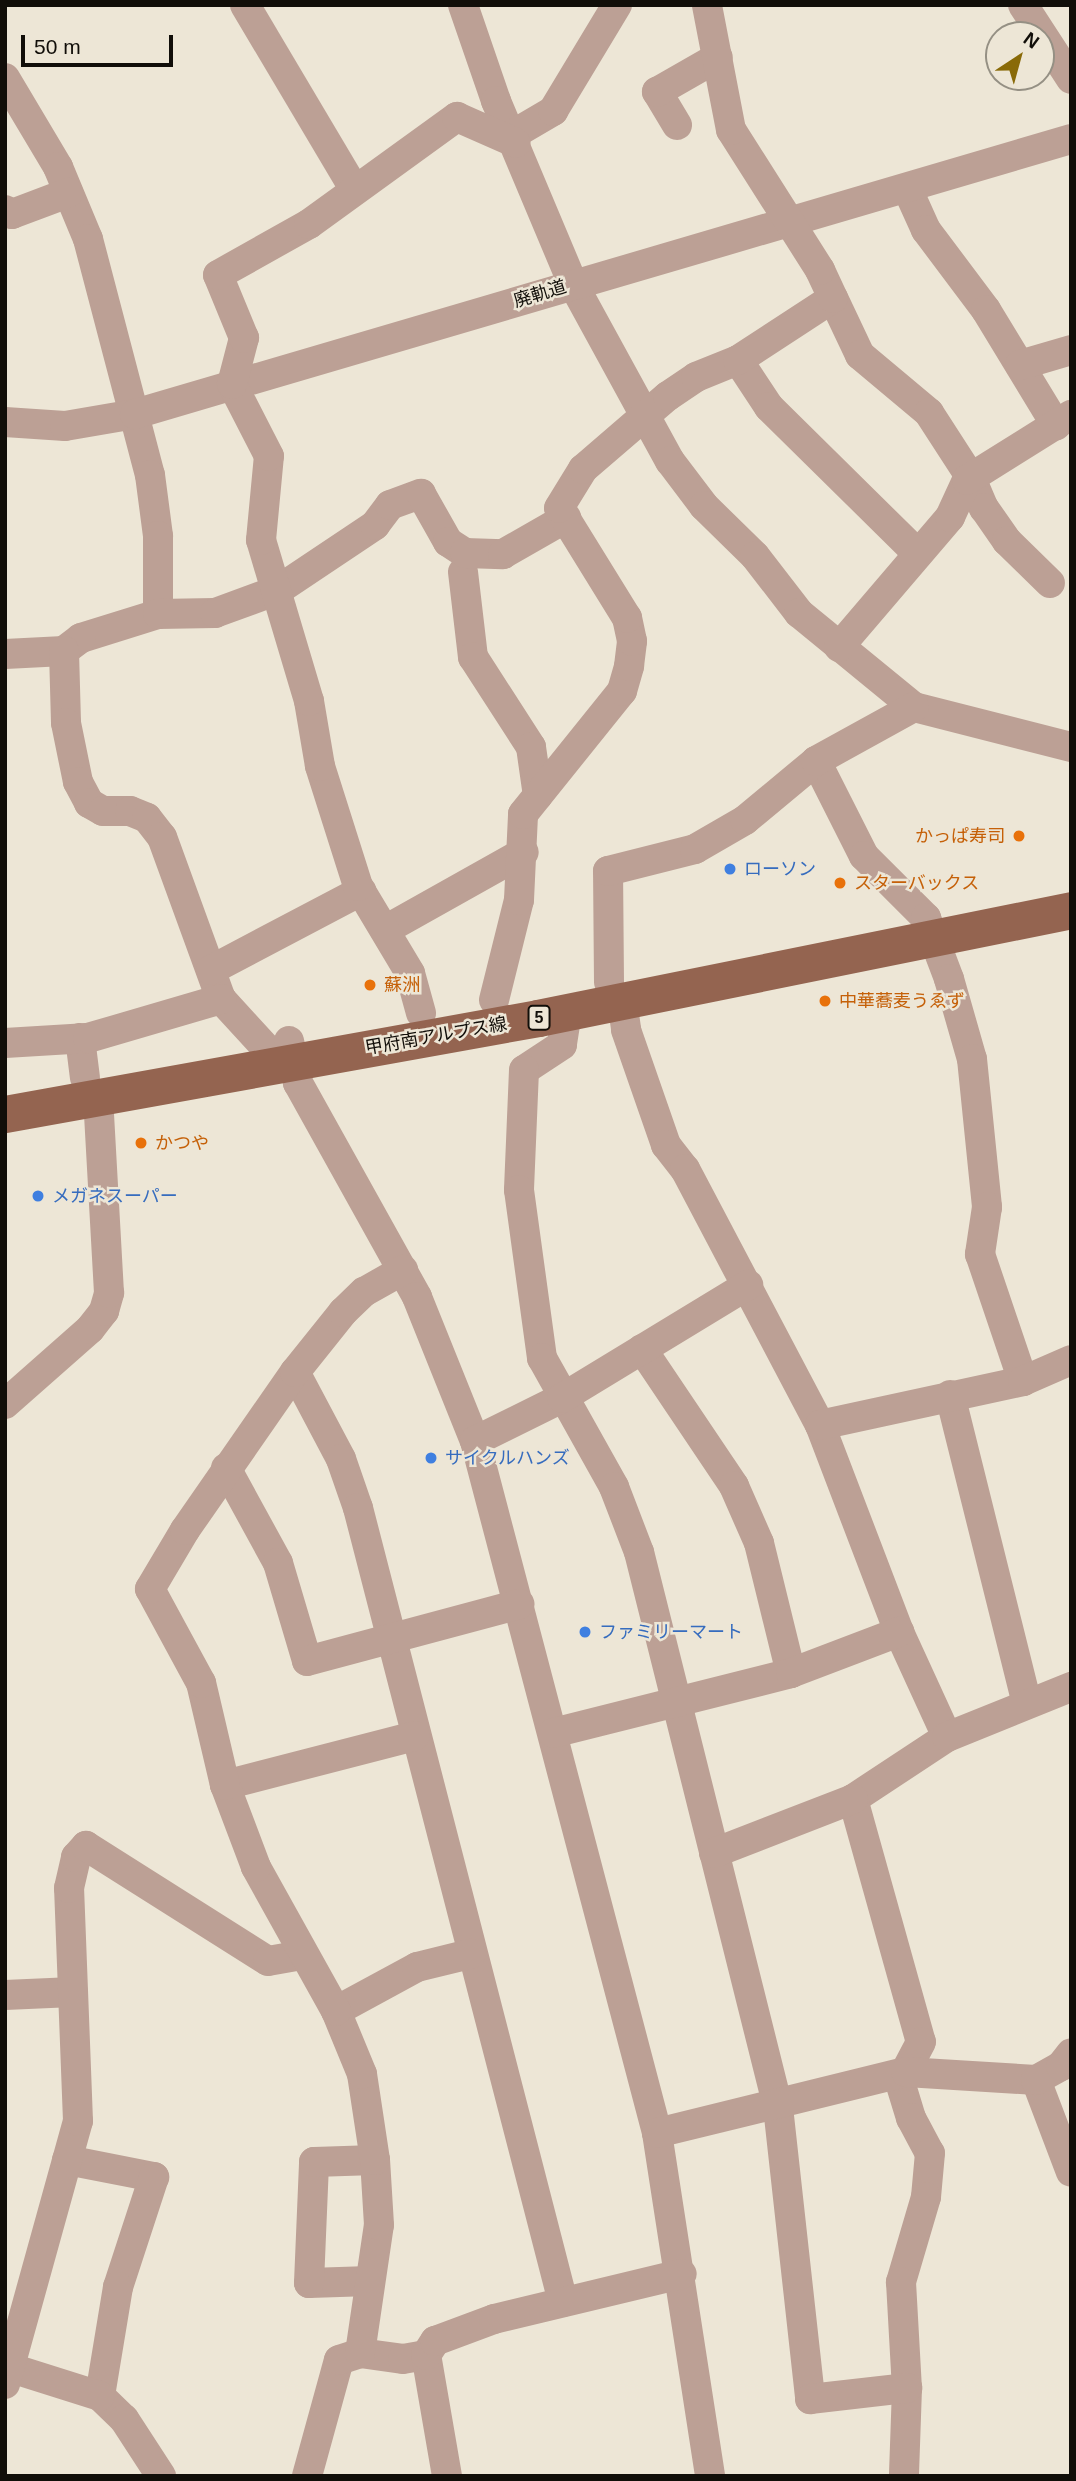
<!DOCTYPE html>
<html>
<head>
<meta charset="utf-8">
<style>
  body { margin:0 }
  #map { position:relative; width:1076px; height:2481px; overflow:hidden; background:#ede6d6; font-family:Helvetica,"Noto Sans JP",sans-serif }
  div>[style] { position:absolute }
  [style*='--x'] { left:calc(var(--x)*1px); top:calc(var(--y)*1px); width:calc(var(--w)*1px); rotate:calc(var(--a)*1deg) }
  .minor>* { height:30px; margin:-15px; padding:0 15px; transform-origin:15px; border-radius:15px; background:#bca095 }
  .major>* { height:37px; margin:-18.5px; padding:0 18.5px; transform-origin:18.5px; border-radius:18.5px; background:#946450 }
  .dots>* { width:19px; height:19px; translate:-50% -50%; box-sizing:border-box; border:4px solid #ede6d6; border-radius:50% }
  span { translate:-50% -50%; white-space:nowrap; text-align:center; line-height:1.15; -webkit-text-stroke:5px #ede6d6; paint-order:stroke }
  .shield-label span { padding:2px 5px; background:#ede6d6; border:2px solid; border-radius:5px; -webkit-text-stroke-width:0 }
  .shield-label { font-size:16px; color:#110e09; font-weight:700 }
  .street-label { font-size:18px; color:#110e09 }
  .food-label { font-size:18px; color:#c56008 }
  .right { translate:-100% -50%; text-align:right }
  .left { translate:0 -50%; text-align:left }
  .shop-label { font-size:18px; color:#366cbe }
  .frame { position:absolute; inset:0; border:7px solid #110e09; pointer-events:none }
  .north { position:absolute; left:985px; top:21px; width:70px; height:70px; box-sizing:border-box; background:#ede6d6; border:2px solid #959084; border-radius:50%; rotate:36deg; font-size:19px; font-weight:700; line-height:28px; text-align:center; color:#110e09 }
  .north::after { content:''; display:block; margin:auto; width:24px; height:32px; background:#896a08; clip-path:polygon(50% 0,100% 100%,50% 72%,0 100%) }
  .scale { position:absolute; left:21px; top:35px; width:152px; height:32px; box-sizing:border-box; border:4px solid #110e09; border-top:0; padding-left:9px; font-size:21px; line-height:24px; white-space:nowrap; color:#110e09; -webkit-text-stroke:5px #ede6d6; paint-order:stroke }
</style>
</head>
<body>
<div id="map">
  <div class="minor">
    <i style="--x:245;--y:5;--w:215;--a:59.3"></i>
    <i style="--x:463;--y:5;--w:102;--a:71"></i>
    <i style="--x:496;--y:101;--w:199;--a:67.2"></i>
    <i style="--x:573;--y:284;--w:202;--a:61.3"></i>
    <i style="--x:670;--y:461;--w:56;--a:52.9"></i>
    <i style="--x:704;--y:506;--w:71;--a:44.4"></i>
    <i style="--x:755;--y:556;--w:72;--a:52.3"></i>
    <i style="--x:799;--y:613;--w:149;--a:39.3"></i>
    <i style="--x:914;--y:707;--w:162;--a:14.3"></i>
    <i style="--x:1023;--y:5;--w:88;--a:57"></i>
    <i style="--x:5;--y:78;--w:104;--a:59.2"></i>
    <i style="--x:58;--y:167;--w:78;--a:67.4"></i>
    <i style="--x:88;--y:239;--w:244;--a:75.3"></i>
    <i style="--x:150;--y:475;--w:62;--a:82.5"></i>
    <i style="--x:158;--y:536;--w:78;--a:90"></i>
    <i style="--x:158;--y:614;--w:81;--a:162.7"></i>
    <i style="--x:81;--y:638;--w:21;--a:143"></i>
    <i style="--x:64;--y:651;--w:59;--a:177.1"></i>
    <i style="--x:677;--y:125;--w:39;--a:-121"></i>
    <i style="--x:657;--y:92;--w:70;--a:-29.8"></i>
    <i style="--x:512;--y:135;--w:48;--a:-30.3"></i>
    <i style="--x:553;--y:111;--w:124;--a:-58.9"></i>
    <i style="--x:907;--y:188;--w:46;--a:65.7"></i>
    <i style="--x:926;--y:230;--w:100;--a:53.1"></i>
    <i style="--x:986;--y:310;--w:135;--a:58.7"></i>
    <i style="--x:5;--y:210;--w:8;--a:30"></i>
    <i style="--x:12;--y:214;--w:60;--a:-20.6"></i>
    <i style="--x:833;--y:298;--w:63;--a:64.7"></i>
    <i style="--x:860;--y:355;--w:90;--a:40"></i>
    <i style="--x:929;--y:413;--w:77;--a:57.1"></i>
    <i style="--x:971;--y:478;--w:33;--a:67"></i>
    <i style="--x:984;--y:508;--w:40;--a:55.1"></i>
    <i style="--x:1007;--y:541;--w:60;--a:44.3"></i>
    <i style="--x:738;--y:360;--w:56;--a:56.6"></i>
    <i style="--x:769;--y:407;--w:209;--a:44.6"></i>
    <i style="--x:1020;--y:365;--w:53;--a:-16.4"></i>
    <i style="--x:5;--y:422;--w:60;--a:3.8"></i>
    <i style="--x:65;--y:426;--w:71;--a:-9.7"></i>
    <i style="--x:135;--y:414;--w:976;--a:-16.37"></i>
    <i style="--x:463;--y:572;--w:86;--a:83.3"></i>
    <i style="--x:473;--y:657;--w:107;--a:57.2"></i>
    <i style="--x:531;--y:747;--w:49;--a:81.9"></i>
    <i style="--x:158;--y:614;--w:57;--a:-1"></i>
    <i style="--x:215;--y:613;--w:67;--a:-20.1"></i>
    <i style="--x:278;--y:590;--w:117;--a:-33.8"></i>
    <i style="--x:375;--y:525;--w:25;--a:-53"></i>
    <i style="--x:390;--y:505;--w:33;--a:-20"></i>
    <i style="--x:421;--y:494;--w:55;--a:60.6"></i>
    <i style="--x:448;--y:542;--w:20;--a:33"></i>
    <i style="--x:465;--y:553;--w:38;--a:2"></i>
    <i style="--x:503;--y:554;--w:73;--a:-29.7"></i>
    <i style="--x:839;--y:647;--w:171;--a:-49.5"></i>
    <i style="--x:950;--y:517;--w:41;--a:-65.3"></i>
    <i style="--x:967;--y:480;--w:123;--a:-32"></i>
    <i style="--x:64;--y:651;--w:72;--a:88.4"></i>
    <i style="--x:66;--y:723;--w:60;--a:78.5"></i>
    <i style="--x:78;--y:782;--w:24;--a:62"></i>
    <i style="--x:89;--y:803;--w:16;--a:30"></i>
    <i style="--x:103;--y:811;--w:27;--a:0"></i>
    <i style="--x:130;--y:811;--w:18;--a:22"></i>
    <i style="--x:147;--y:818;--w:24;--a:52"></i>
    <i style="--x:162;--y:837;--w:172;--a:70"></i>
    <i style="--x:221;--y:999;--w:64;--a:47.5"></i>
    <i style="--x:816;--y:761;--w:106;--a:63.2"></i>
    <i style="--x:864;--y:856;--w:88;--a:45"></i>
    <i style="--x:926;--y:918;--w:65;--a:69.3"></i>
    <i style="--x:949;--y:979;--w:83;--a:74"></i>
    <i style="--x:972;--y:1059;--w:149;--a:84.2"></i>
    <i style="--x:987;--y:1207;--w:48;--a:98.5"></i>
    <i style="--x:980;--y:1254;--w:134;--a:71.3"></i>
    <i style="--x:385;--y:930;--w:159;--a:-29.3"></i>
    <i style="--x:211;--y:970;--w:170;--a:-27.8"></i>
    <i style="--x:609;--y:982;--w:111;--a:-90.5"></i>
    <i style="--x:608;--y:871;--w:90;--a:-14.2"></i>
    <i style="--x:695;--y:849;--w:58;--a:-30.1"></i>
    <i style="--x:745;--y:820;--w:92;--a:-39.7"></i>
    <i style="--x:816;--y:761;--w:112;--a:-28.9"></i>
    <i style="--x:494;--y:1000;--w:103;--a:-76"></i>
    <i style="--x:519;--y:900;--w:86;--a:-87.3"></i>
    <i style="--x:523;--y:814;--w:158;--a:-51.2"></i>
    <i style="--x:622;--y:691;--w:26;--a:-74"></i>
    <i style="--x:629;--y:666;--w:25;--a:-83"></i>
    <i style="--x:632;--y:641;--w:24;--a:-102"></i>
    <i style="--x:627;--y:618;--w:129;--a:-121.7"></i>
    <i style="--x:559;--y:508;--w:46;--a:-58.4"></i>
    <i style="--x:583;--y:469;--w:112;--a:-40.7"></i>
    <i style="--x:668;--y:396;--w:34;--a:-34"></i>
    <i style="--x:696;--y:377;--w:45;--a:-22"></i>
    <i style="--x:738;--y:360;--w:113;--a:-33.1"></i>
    <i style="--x:833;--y:298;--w:31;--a:-115"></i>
    <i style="--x:820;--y:270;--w:166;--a:-122.4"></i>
    <i style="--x:731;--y:130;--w:127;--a:-100.9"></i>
    <i style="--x:622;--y:1000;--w:30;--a:82"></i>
    <i style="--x:626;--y:1030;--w:122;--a:70.8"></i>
    <i style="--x:666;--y:1145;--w:31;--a:52"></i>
    <i style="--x:685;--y:1169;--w:289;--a:62.2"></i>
    <i style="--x:820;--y:1425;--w:222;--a:69.1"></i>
    <i style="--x:899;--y:1632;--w:115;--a:65.4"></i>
    <i style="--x:947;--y:1737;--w:113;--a:146.6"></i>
    <i style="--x:853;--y:1799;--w:252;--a:74.4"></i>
    <i style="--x:921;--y:2042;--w:45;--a:117.7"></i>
    <i style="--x:900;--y:2082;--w:38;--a:73"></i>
    <i style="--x:911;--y:2118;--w:40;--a:62"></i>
    <i style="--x:930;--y:2153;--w:44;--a:95.2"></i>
    <i style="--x:926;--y:2197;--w:89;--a:106.4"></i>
    <i style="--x:901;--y:2282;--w:106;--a:86.8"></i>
    <i style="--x:907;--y:2388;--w:88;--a:92"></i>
    <i style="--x:567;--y:1012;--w:33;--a:99"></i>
    <i style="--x:562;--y:1045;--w:45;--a:146.7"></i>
    <i style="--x:524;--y:1070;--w:120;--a:92.4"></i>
    <i style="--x:519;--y:1190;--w:170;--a:82.2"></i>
    <i style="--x:542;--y:1358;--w:148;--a:60.8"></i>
    <i style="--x:614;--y:1487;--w:70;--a:69"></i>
    <i style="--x:639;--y:1552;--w:572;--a:75.94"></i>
    <i style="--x:778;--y:2107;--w:294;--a:83.7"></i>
    <i style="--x:810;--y:2399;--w:98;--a:-6.5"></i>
    <i style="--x:421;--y:1013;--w:41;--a:-105.4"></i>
    <i style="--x:410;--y:973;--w:101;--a:-120.9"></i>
    <i style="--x:358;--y:886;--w:126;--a:-107.6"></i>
    <i style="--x:320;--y:766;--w:66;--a:-99.6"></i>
    <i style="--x:309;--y:701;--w:168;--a:-106.6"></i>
    <i style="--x:261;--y:540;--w:84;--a:-84.6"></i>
    <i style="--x:269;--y:456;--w:81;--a:-117.2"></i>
    <i style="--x:232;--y:384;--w:48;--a:-75.4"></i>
    <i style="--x:244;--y:338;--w:68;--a:-112.4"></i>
    <i style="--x:218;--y:275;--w:104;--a:-29.3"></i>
    <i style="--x:309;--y:224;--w:183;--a:-35.9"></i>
    <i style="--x:457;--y:117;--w:64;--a:23.8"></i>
    <i style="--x:80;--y:1038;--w:40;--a:82.9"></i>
    <i style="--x:289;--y:1041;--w:43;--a:77.9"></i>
    <i style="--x:298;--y:1083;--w:245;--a:60.9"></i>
    <i style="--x:417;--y:1297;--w:155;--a:68.1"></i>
    <i style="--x:475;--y:1441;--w:716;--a:75.26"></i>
    <i style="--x:657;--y:2133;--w:347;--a:81.2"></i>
    <i style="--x:5;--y:1043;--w:83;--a:-3.4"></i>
    <i style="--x:88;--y:1038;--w:139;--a:-16.3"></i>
    <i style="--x:642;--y:1349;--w:165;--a:56.1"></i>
    <i style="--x:734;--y:1486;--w:62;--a:66.3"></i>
    <i style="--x:759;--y:1543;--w:134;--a:76.2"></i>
    <i style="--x:295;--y:1372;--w:98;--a:62.1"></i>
    <i style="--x:341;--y:1459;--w:52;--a:70.9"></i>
    <i style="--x:358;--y:1508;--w:820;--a:75.52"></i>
    <i style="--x:950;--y:1395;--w:317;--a:76"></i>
    <i style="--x:5;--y:1404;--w:113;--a:-41.4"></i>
    <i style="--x:90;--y:1329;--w:23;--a:-52"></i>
    <i style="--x:104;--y:1311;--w:19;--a:-74"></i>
    <i style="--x:109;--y:1293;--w:197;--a:-93.2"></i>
    <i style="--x:820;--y:1425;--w:208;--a:-12.2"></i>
    <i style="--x:1023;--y:1381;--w:52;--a:-23.6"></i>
    <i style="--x:475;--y:1441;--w:97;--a:-26.3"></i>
    <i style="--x:562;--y:1398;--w:218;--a:-31.3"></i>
    <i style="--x:226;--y:1468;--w:108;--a:61.3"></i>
    <i style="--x:278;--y:1563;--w:102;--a:73.5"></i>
    <i style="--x:307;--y:1661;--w:220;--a:-15"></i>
    <i style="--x:553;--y:1733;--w:245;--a:-14.1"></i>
    <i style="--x:791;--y:1673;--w:116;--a:-20.8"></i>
    <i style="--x:947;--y:1737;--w:134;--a:-22"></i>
    <i style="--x:225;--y:1785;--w:196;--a:-14.5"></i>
    <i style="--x:714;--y:1853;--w:149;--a:-21.2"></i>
    <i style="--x:5;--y:1995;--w:68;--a:-2.5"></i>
    <i style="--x:336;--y:2011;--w:92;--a:-28.5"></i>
    <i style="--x:417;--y:1967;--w:55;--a:-13.8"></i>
    <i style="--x:1036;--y:2080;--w:98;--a:69.2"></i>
    <i style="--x:657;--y:2133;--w:256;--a:-13.8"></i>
    <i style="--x:906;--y:2072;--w:130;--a:3.5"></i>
    <i style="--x:1036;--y:2080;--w:29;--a:-29"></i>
    <i style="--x:1061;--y:2066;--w:16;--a:-52"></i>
    <i style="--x:67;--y:2160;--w:89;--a:11.1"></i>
    <i style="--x:154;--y:2177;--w:116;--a:108.1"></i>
    <i style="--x:118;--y:2287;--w:110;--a:99.4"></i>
    <i style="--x:100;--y:2396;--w:33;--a:44"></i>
    <i style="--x:124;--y:2419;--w:68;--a:57"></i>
    <i style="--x:370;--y:2281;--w:61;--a:178.1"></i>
    <i style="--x:309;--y:2283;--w:121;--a:-87.6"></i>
    <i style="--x:314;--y:2162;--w:61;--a:-1.9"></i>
    <i style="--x:360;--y:2353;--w:43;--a:7.9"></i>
    <i style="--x:403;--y:2359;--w:23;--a:-10"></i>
    <i style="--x:11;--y:2368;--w:93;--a:17.5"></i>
    <i style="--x:5;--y:2384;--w:273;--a:-74.5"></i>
    <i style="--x:78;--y:2121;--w:233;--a:-92.2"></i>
    <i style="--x:69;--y:1888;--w:32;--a:-77"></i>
    <i style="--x:76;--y:1857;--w:15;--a:-48"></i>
    <i style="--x:86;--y:1846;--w:215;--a:32.3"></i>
    <i style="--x:268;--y:1961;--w:36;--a:-10"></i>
    <i style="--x:307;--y:2476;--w:120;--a:-74.6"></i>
    <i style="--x:339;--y:2360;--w:22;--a:-18"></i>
    <i style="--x:360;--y:2353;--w:129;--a:-81.6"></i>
    <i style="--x:379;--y:2225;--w:65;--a:-93.5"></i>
    <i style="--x:375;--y:2160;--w:87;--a:-98.6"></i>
    <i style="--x:362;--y:2074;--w:68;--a:-112.4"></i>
    <i style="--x:336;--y:2011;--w:165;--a:-119.1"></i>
    <i style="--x:256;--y:1867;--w:88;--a:-110.7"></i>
    <i style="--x:225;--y:1785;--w:105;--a:-103.2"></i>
    <i style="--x:201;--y:1683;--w:107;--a:-118.5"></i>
    <i style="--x:150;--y:1589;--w:69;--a:-59.3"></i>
    <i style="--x:185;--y:1530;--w:193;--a:-55.2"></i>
    <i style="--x:295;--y:1372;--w:77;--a:-51.3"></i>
    <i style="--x:343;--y:1312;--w:29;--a:-44"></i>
    <i style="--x:364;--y:1292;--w:45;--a:-29.4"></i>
    <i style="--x:447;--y:2476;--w:123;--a:-99.8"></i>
    <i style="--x:426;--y:2355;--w:17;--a:-57"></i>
    <i style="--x:435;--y:2341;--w:63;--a:-20.4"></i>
    <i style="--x:494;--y:2319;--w:193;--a:-13.5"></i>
  </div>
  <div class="major">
    <i style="--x:5;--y:1114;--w:542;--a:-10.21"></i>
    <i style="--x:538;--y:1018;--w:544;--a:-11.45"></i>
  </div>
  <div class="dots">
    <i style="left:1019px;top:836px;background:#e8710a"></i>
    <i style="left:730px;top:869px;background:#3f7fe0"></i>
    <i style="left:840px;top:883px;background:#e8710a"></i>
    <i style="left:370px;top:985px;background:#e8710a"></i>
    <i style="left:825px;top:1001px;background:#e8710a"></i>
    <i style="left:141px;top:1143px;background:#e8710a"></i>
    <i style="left:38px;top:1196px;background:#3f7fe0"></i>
    <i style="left:431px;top:1458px;background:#3f7fe0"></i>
    <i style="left:585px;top:1632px;background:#3f7fe0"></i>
  </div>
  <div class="shield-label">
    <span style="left:539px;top:1018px">5</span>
  </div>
  <div class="street-label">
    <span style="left:540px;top:294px;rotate:-17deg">廃軌道</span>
    <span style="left:436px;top:1036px;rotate:-10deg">甲府南アルプス線</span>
  </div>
  <div class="food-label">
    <span class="right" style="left:1005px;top:836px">かっぱ寿司</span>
    <span class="left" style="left:854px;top:883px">スターバックス</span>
    <span class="left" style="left:384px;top:985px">蘇洲</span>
    <span class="left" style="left:839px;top:1001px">中華蕎麦うゑず</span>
    <span class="left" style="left:155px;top:1143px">かつや</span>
  </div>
  <div class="shop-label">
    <span class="left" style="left:744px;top:869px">ローソン</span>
    <span class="left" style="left:52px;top:1196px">メガネスーパー</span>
    <span class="left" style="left:445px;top:1458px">サイクルハンズ</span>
    <span class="left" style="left:599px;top:1632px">ファミリーマート</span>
  </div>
  <div class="frame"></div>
  <div class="north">N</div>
  <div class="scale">50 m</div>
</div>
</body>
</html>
